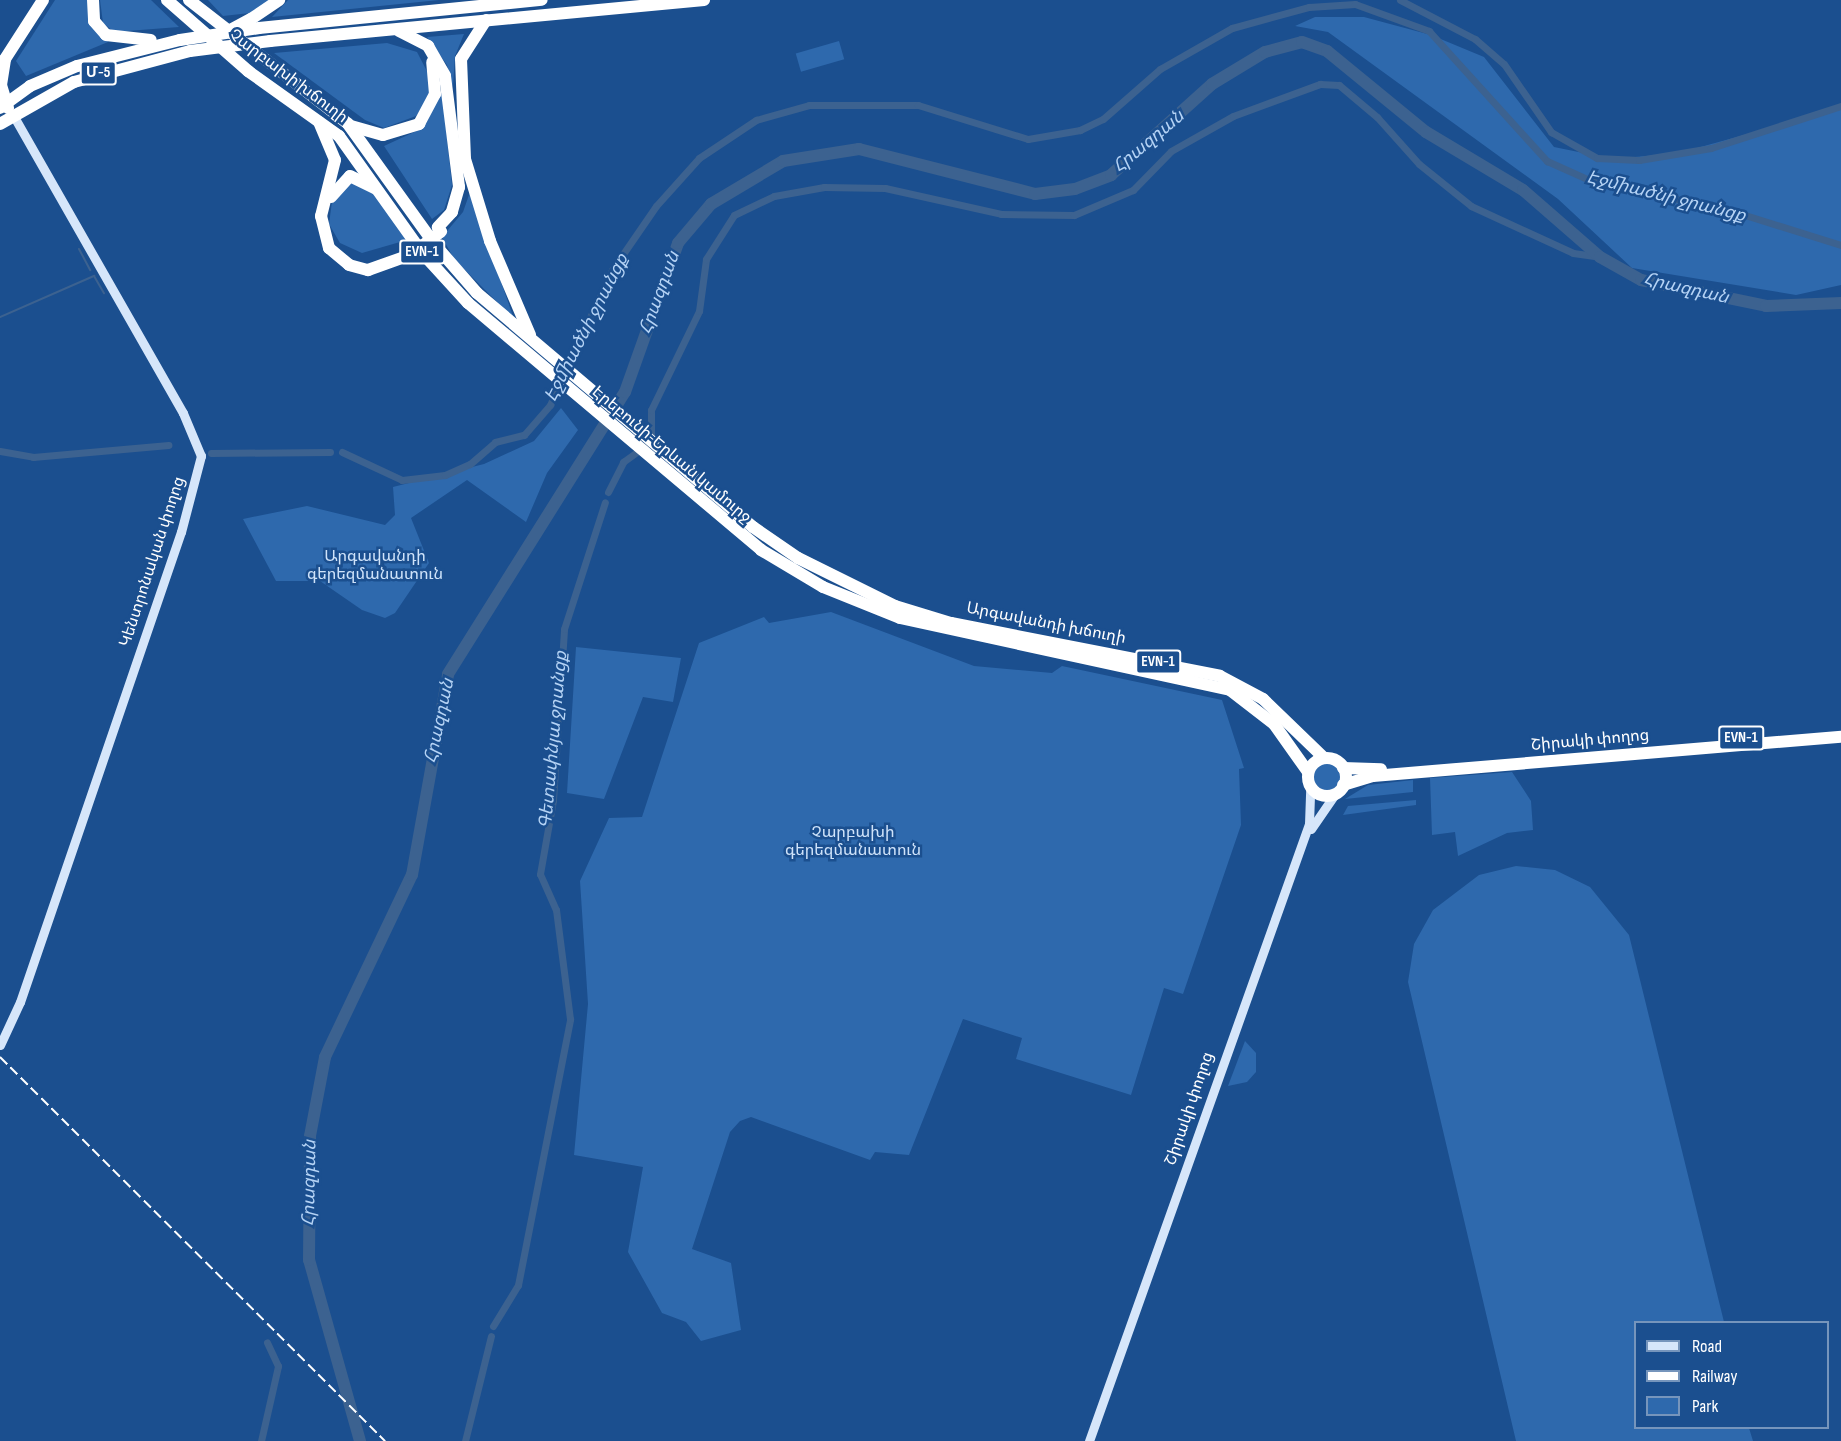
<!DOCTYPE html>
<html>
<head>
<meta charset="utf-8">
<style>
  body { margin:0 }
  #map { position:relative; width:1841px; height:1441px; overflow:hidden; background:#1b4f8f; font-family:"Sofia Sans Condensed","Noto Sans Armenian",sans-serif }
  div>[style] { position:absolute }
  [style*='--x'] { left:calc(var(--x)*1px); top:calc(var(--y)*1px); width:calc(var(--w)*1px); rotate:calc(var(--a)*1deg) }
  .green>* { inset:0; background:#2e69ad; transform-origin:0 0 }
  .round { border-radius:50% }
  .stream>* { height:2px; margin:-1px; padding:0 1px; transform-origin:1px; border-radius:1px; background:#3c6290 }
  .canal>* { height:7px; margin:-3.5px; padding:0 3.5px; transform-origin:3.5px; border-radius:3.5px; background:#3c6290 }
  .river>* { height:12px; margin:-6px; padding:0 6px; transform-origin:6px; border-radius:6px; background:#3c6290 }
  .secondary>* { height:9px; margin:-4.5px; padding:0 4.5px; transform-origin:4.5px; border-radius:4.5px; background:#d6e6fa }
  .highway>* { height:12px; margin:-6px; padding:0 6px; transform-origin:6px; border-radius:6px; background:#fff }
  .highway>.ring { margin:-6px; padding:0; box-sizing:content-box; background:none; border:12px solid #fff; border-radius:50% }
  .rail>* { height:2px; margin-top:-1px; transform-origin:0; background:repeating-linear-gradient(90deg,#fff 0 10px,transparent 0 14.5px) }
  .highway-bridge>* { height:12px; margin:-6px; padding:0 6px; transform-origin:6px; border-radius:6px; background:#fff }
  span { translate:-50% -50%; white-space:nowrap; text-align:center; line-height:1.15; -webkit-text-stroke:5px #1b4f8f; paint-order:stroke }
  .shield-label span { padding:2px 4px; background:#1b4f8f; border:2px solid; border-radius:4px; -webkit-text-stroke-width:0 }
  .shield-label { font-size:15px; color:#fff; font-weight:700 }
  .street-label { font-size:16px; color:#fff }
  .park-label { font-size:16px; color:#cfe3fa }
  .water-label { font-size:18px; color:#b5d3f5; font-style:italic }
  .legend { position:absolute; left:1634px; top:1321px; width:195px; height:108px; box-sizing:border-box; background:#1b4f8f; border:2px solid #7695bc; margin:0; padding:8px 10px; list-style:none; font-size:18px; color:#fff }
  .legend li { display:flex; align-items:center; gap:12px; height:30px }
  .legend b { width:30px; border:2px solid #7695bc }
</style>
</head>
<body>
<div id="map">
  <div class="green">
    <i style="clip-path:polygon(55px 0,90px 0,108px 42px,26px 76px,16px 61px)"></i>
    <i style="clip-path:polygon(100px 0,151px 0,179px 27px,114px 32px,103px 23px)"></i>
    <i style="clip-path:polygon(208px 0,273px 0,250px 13px,223px 16px)"></i>
    <i style="clip-path:polygon(288px 0,439px 0,272px 17px)"></i>
    <i style="clip-path:polygon(1315px 17px,1364px 17px,1431px 35px,1484px 57px,1554px 147px,1613px 159px,1679px 153px,1841px 108px,1841px 285px,1796px 295px,1632px 268px,1558px 199px,1328px 32px,1295px 26px)"></i>
    <i style="clip-path:polygon(464px 34px,455px 56px,453px 87px,447px 65px,427px 37px)"></i>
    <i style="left:839px;top:41px;width:19px;height:45px;rotate:74deg"></i>
    <i style="clip-path:polygon(387px 43px,417px 52px,431px 79px,429px 100px,416px 116px,384px 128px,365px 120px,274px 53px)"></i>
    <i style="clip-path:polygon(442px 92px,452px 185px,444px 210px,432px 219px,384px 146px,423px 128px)"></i>
    <i style="clip-path:polygon(347px 180px,367px 183px,407px 240px,362px 253px,340px 243px,329px 224px,333px 194px)"></i>
    <i style="clip-path:polygon(470px 192px,473px 202px,514px 319px,454px 259px,442px 237px,463px 212px)"></i>
    <i style="clip-path:polygon(561px 408px,578px 430px,547px 473px,526px 522px,467px 480px,411px 518px,429px 563px,395px 613px,385px 618px,362px 610px,320px 581px,276px 581px,243px 519px,307px 506px,385px 525px,395px 515px,393px 487px,484px 464px,534px 441px)"></i>
    <i style="clip-path:polygon(831px 612px,974px 666px,1052px 673px,1062px 666px,1222px 700px,1244px 768px,1239px 769px,1241px 825px,1183px 994px,1164px 988px,1131px 1095px,1016px 1059px,1022px 1038px,963px 1019px,909px 1155px,875px 1152px,870px 1160px,751px 1117px,740px 1121px,730px 1132px,692px 1249px,731px 1263px,741px 1330px,701px 1341px,686px 1322px,662px 1313px,628px 1252px,643px 1167px,574px 1155px,588px 1004px,580px 881px,609px 818px,642px 817px,699px 643px,764px 617px,769px 623px)"></i>
    <i style="clip-path:polygon(576px 647px,681px 658px,673px 702px,643px 697px,604px 799px,567px 793px)"></i>
    <i class="round" style="left:1313px;top:762px;width:28px;height:28px"></i>
    <i style="clip-path:polygon(1512px 772px,1531px 801px,1533px 830px,1507px 833px,1458px 856px,1455px 832px,1432px 835px,1430px 778px)"></i>
    <i style="clip-path:polygon(1413px 780px,1413px 792px,1345px 799px,1368px 785px)"></i>
    <i style="clip-path:polygon(1416px 800px,1416px 805px,1343px 815px,1348px 806px)"></i>
    <i style="clip-path:polygon(1516px 866px,1555px 870px,1590px 887px,1629px 935px,1724px 1322px,1636px 1322px,1636px 1428px,1749px 1428px,1753px 1441px,1516px 1441px,1408px 982px,1414px 944px,1433px 910px,1479px 875px)"></i>
    <i style="clip-path:polygon(1245px 1041px,1256px 1053px,1256px 1072px,1247px 1082px,1228px 1086px)"></i>
  </div>
  <div class="stream">
    <i style="--x:79;--y:249;--w:24;--a:62"></i>
    <i style="--x:0;--y:317;--w:103;--a:-23.6"></i>
    <i style="--x:94;--y:276;--w:20;--a:60"></i>
  </div>
  <div class="canal">
    <i style="--x:1400;--y:0;--w:85;--a:27.5"></i>
    <i style="--x:1475;--y:39;--w:38;--a:41"></i>
    <i style="--x:1504;--y:64;--w:83;--a:55.3"></i>
    <i style="--x:1551;--y:132;--w:53;--a:29.5"></i>
    <i style="--x:1597;--y:158;--w:42;--a:2.7"></i>
    <i style="--x:1639;--y:160;--w:73;--a:-9.5"></i>
    <i style="--x:1711;--y:148;--w:137;--a:-17.9"></i>
    <i style="--x:566;--y:369;--w:109;--a:-65.1"></i>
    <i style="--x:612;--y:270;--w:78;--a:-55.5"></i>
    <i style="--x:656;--y:206;--w:64;--a:-48.1"></i>
    <i style="--x:699;--y:158;--w:69;--a:-33.7"></i>
    <i style="--x:756;--y:120;--w:55;--a:-15.8"></i>
    <i style="--x:809;--y:105;--w:109;--a:0"></i>
    <i style="--x:918;--y:105;--w:115;--a:17.2"></i>
    <i style="--x:1028;--y:139;--w:53;--a:-9.8"></i>
    <i style="--x:1080;--y:130;--w:25;--a:-26"></i>
    <i style="--x:1103;--y:119;--w:76;--a:-41.3"></i>
    <i style="--x:1160;--y:69;--w:83;--a:-29.7"></i>
    <i style="--x:1232;--y:28;--w:80;--a:-15.3"></i>
    <i style="--x:1309;--y:7;--w:46;--a:-3.7"></i>
    <i style="--x:1355;--y:4;--w:79;--a:20"></i>
    <i style="--x:1429;--y:31;--w:176;--a:47.8"></i>
    <i style="--x:1547;--y:161;--w:51;--a:24.1"></i>
    <i style="--x:1594;--y:182;--w:138;--a:11.7"></i>
    <i style="--x:1729;--y:210;--w:117;--a:17.4"></i>
    <i style="--x:0;--y:451;--w:34;--a:10"></i>
    <i style="--x:33;--y:457;--w:136;--a:-5.1"></i>
    <i style="--x:342;--y:452;--w:66;--a:25"></i>
    <i style="--x:402;--y:480;--w:43;--a:-6.6"></i>
    <i style="--x:445;--y:475;--w:27;--a:-24"></i>
    <i style="--x:470;--y:464;--w:33;--a:-41"></i>
    <i style="--x:495;--y:442;--w:30;--a:-14"></i>
    <i style="--x:524;--y:435;--w:40;--a:-49"></i>
    <i style="--x:550;--y:405;--w:28;--a:-67"></i>
    <i style="--x:211;--y:453;--w:119;--a:-0.5"></i>
    <i style="--x:608;--y:492;--w:34;--a:-63"></i>
    <i style="--x:623;--y:462;--w:34;--a:-36"></i>
    <i style="--x:651;--y:442;--w:32;--a:-90"></i>
    <i style="--x:651;--y:410;--w:110;--a:-64.1"></i>
    <i style="--x:699;--y:311;--w:52;--a:-82.3"></i>
    <i style="--x:706;--y:259;--w:52;--a:-57.5"></i>
    <i style="--x:734;--y:215;--w:44;--a:-25.4"></i>
    <i style="--x:774;--y:196;--w:51;--a:-10.2"></i>
    <i style="--x:824;--y:187;--w:61;--a:0.9"></i>
    <i style="--x:885;--y:188;--w:119;--a:12.6"></i>
    <i style="--x:1001;--y:214;--w:73;--a:0.8"></i>
    <i style="--x:1074;--y:215;--w:64;--a:-23"></i>
    <i style="--x:1133;--y:190;--w:54;--a:-45.7"></i>
    <i style="--x:1171;--y:151;--w:71;--a:-29.4"></i>
    <i style="--x:1233;--y:116;--w:93;--a:-20.2"></i>
    <i style="--x:1320;--y:84;--w:19;--a:3"></i>
    <i style="--x:1339;--y:85;--w:50;--a:40.1"></i>
    <i style="--x:1377;--y:117;--w:63;--a:48.2"></i>
    <i style="--x:1419;--y:164;--w:67;--a:38.9"></i>
    <i style="--x:1471;--y:206;--w:112;--a:24.7"></i>
    <i style="--x:1573;--y:253;--w:27;--a:8"></i>
    <i style="--x:493;--y:1326;--w:48;--a:-58.6"></i>
    <i style="--x:518;--y:1285;--w:271;--a:-78.9"></i>
    <i style="--x:570;--y:1019;--w:110;--a:-97.3"></i>
    <i style="--x:556;--y:910;--w:39;--a:-114"></i>
    <i style="--x:540;--y:874;--w:75;--a:-80"></i>
    <i style="--x:553;--y:800;--w:171;--a:-86.3"></i>
    <i style="--x:564;--y:629;--w:133;--a:-72.1"></i>
    <i style="--x:261;--y:1441;--w:77;--a:-77.2"></i>
    <i style="--x:278;--y:1366;--w:26;--a:-115"></i>
    <i style="--x:465;--y:1441;--w:108;--a:-76.1"></i>
  </div>
  <div class="river">
    <i style="--x:360;--y:1441;--w:188;--a:-105.7"></i>
    <i style="--x:309;--y:1260;--w:124;--a:-89.5"></i>
    <i style="--x:310;--y:1136;--w:80;--a:-79.2"></i>
    <i style="--x:325;--y:1057;--w:202;--a:-64.5"></i>
    <i style="--x:412;--y:875;--w:204;--a:-79.8"></i>
    <i style="--x:448;--y:674;--w:333;--a:-57.9"></i>
    <i style="--x:625;--y:392;--w:158;--a:-70.4"></i>
    <i style="--x:678;--y:243;--w:51;--a:-49.8"></i>
    <i style="--x:711;--y:204;--w:84;--a:-30.8"></i>
    <i style="--x:783;--y:161;--w:77;--a:-9"></i>
    <i style="--x:859;--y:149;--w:182;--a:14.3"></i>
    <i style="--x:1035;--y:194;--w:40;--a:-7.1"></i>
    <i style="--x:1075;--y:189;--w:39;--a:-21"></i>
    <i style="--x:1111;--y:175;--w:136;--a:-42"></i>
    <i style="--x:1212;--y:84;--w:62;--a:-31.1"></i>
    <i style="--x:1265;--y:52;--w:38;--a:-15"></i>
    <i style="--x:1302;--y:42;--w:27;--a:20"></i>
    <i style="--x:1327;--y:51;--w:128;--a:39.3"></i>
    <i style="--x:1426;--y:132;--w:113;--a:30.9"></i>
    <i style="--x:1523;--y:190;--w:102;--a:41"></i>
    <i style="--x:1600;--y:257;--w:47;--a:29.3"></i>
    <i style="--x:1641;--y:280;--w:128;--a:11.7"></i>
    <i style="--x:1766;--y:306;--w:75;--a:-2.3"></i>
  </div>
  <div class="secondary">
    <i style="--x:1311;--y:829;--w:42;--a:-55.6"></i>
    <i style="--x:0;--y:1045;--w:47;--a:-65.1"></i>
    <i style="--x:20;--y:1002;--w:497;--a:-71.1"></i>
    <i style="--x:181;--y:532;--w:79;--a:-75.3"></i>
    <i style="--x:201;--y:456;--w:47;--a:-112.7"></i>
    <i style="--x:183;--y:413;--w:343;--a:-119.7"></i>
    <i style="--x:1089;--y:1441;--w:655;--a:-70.38"></i>
    <i style="--x:1309;--y:824;--w:38;--a:-88"></i>
  </div>
  <div class="highway">
    <i style="--x:93;--y:0;--w:21;--a:87"></i>
    <i style="--x:94;--y:21;--w:18;--a:49"></i>
    <i style="--x:106;--y:35;--w:45;--a:6.3"></i>
    <i style="--x:167;--y:0;--w:108;--a:41.2"></i>
    <i style="--x:248;--y:71;--w:112;--a:35.5"></i>
    <i style="--x:339;--y:136;--w:146;--a:54.5"></i>
    <i style="--x:424;--y:255;--w:65;--a:47.5"></i>
    <i style="--x:468;--y:303;--w:383;--a:40.1"></i>
    <i style="--x:761;--y:550;--w:72;--a:30.8"></i>
    <i style="--x:823;--y:587;--w:83;--a:21.9"></i>
    <i style="--x:900;--y:618;--w:338;--a:12.3"></i>
    <i style="--x:1230;--y:690;--w:56;--a:37.7"></i>
    <i style="--x:1274;--y:724;--w:59;--a:54.7"></i>
    <i style="--x:189;--y:0;--w:202;--a:37.9"></i>
    <i style="--x:348;--y:124;--w:150;--a:54.2"></i>
    <i style="--x:436;--y:246;--w:62;--a:48.9"></i>
    <i style="--x:477;--y:293;--w:362;--a:40.3"></i>
    <i style="--x:753;--y:527;--w:55;--a:34.6"></i>
    <i style="--x:798;--y:558;--w:108;--a:26.3"></i>
    <i style="--x:895;--y:606;--w:59;--a:16.9"></i>
    <i style="--x:951;--y:623;--w:274;--a:11.1"></i>
    <i style="--x:1220;--y:676;--w:49;--a:28.1"></i>
    <i style="--x:1263;--y:699;--w:85;--a:44"></i>
    <i style="--x:251;--y:19;--w:34;--a:-34"></i>
    <i style="--x:486;--y:20;--w:46;--a:122.7"></i>
    <i style="--x:461;--y:59;--w:100;--a:87.7"></i>
    <i style="--x:465;--y:159;--w:86;--a:73"></i>
    <i style="--x:490;--y:241;--w:102;--a:66.9"></i>
    <i style="--x:259;--y:28;--w:284;--a:-5.7"></i>
    <i style="--x:399;--y:31;--w:33;--a:27"></i>
    <i style="--x:428;--y:46;--w:34;--a:60"></i>
    <i style="--x:445;--y:76;--w:112;--a:82.8"></i>
    <i style="--x:459;--y:187;--w:26;--a:106"></i>
    <i style="--x:452;--y:212;--w:21;--a:133"></i>
    <i style="--x:270;--y:41;--w:436;--a:-5.4"></i>
    <i style="--x:0;--y:108;--w:37;--a:-36"></i>
    <i style="--x:30;--y:86;--w:51;--a:-23.1"></i>
    <i style="--x:77;--y:66;--w:106;--a:-14.2"></i>
    <i style="--x:8;--y:108;--w:24;--a:-107"></i>
    <i style="--x:1;--y:85;--w:26;--a:-81"></i>
    <i style="--x:5;--y:59;--w:70;--a:-57.2"></i>
    <i style="--x:319;--y:122;--w:41;--a:67.2"></i>
    <i style="--x:335;--y:160;--w:58;--a:104"></i>
    <i style="--x:321;--y:216;--w:33;--a:76"></i>
    <i style="--x:329;--y:248;--w:26;--a:40"></i>
    <i style="--x:349;--y:265;--w:20;--a:15"></i>
    <i style="--x:368;--y:270;--w:45;--a:-19.7"></i>
    <i style="--x:0;--y:124;--w:85;--a:-29.6"></i>
    <i style="--x:74;--y:82;--w:120;--a:-15"></i>
    <i style="--x:351;--y:126;--w:33;--a:16"></i>
    <i style="--x:383;--y:135;--w:38;--a:-17"></i>
    <i style="--x:419;--y:124;--w:34;--a:-62"></i>
    <i style="--x:435;--y:94;--w:32;--a:-95"></i>
    <i style="--x:331;--y:197;--w:28;--a:-48"></i>
    <i style="--x:350;--y:176;--w:28;--a:26"></i>
    <i class="ring" style="left:1308px;top:758px;width:26px;height:26px"></i>
    <i style="--x:1343;--y:768;--w:38;--a:2"></i>
    <i style="--x:1343;--y:785;--w:31;--a:-17"></i>
    <i style="--x:1373;--y:776;--w:470;--a:-4.8"></i>
  </div>
  <div class="rail">
    <i style="--x:0;--y:1057;--w:544;--a:44.93"></i>
  </div>
  <div class="highway-bridge">
    <i style="--x:232;--y:29;--w:21;--a:-28"></i>
    <i style="--x:180;--y:40;--w:80;--a:-8.6"></i>
    <i style="--x:190;--y:51;--w:81;--a:-7.1"></i>
    <i style="--x:410;--y:255;--w:39;--a:-37"></i>
  </div>
  <div class="shield-label">
    <span style="left:98px;top:73px">Մ-5</span>
    <span style="left:422px;top:252px">EVN-1</span>
    <span style="left:1158px;top:662px">EVN-1</span>
    <span style="left:1741px;top:738px">EVN-1</span>
  </div>
  <div class="street-label">
    <span style="left:288px;top:77px;rotate:37deg">Չարբախի խճուղի</span>
    <span style="left:671px;top:455px;rotate:40deg">Էրեբունի-Երևան կամուրջ</span>
    <span style="left:153px;top:562px;rotate:-72deg">Կենտրոնական փողոց</span>
    <span style="left:1046px;top:624px;rotate:11deg">Արգավանդի խճուղի</span>
    <span style="left:1590px;top:741px;rotate:-5deg">Շիրակի փողոց</span>
    <span style="left:1190px;top:1109px;rotate:-71deg">Շիրակի փողոց</span>
  </div>
  <div class="park-label">
    <span style="left:375px;top:566px">Արգավանդի<br>գերեզմանատուն</span>
    <span style="left:853px;top:842px">Չարբախի<br>գերեզմանատուն</span>
  </div>
  <div class="water-label">
    <span style="left:1149px;top:142px;rotate:-40deg">Հրազդան</span>
    <span style="left:1666px;top:197px;rotate:14deg">Էջմիածնի ջրանցք</span>
    <span style="left:1686px;top:289px;rotate:13deg">Հրազդան</span>
    <span style="left:660px;top:293px;rotate:-70deg">Հրազդան</span>
    <span style="left:587px;top:328px;rotate:-63deg">Էջմիածնի ջրանցք</span>
    <span style="left:440px;top:721px;rotate:-78deg">Հրազդան</span>
    <span style="left:554px;top:740px;rotate:-85deg">Գետափնյա ջրանցք</span>
    <span style="left:310px;top:1183px;rotate:-89deg">Հրազդան</span>
  </div>
  <ul class="legend">
  <li><b style="height:8px;background:#d6e6fa"></b>Road</li>
  <li><b style="height:8px;background:#fff"></b>Railway</li>
  <li><b style="height:16px;background:#2e69ad"></b>Park</li>
  </ul>
</div>
</body>
</html>
